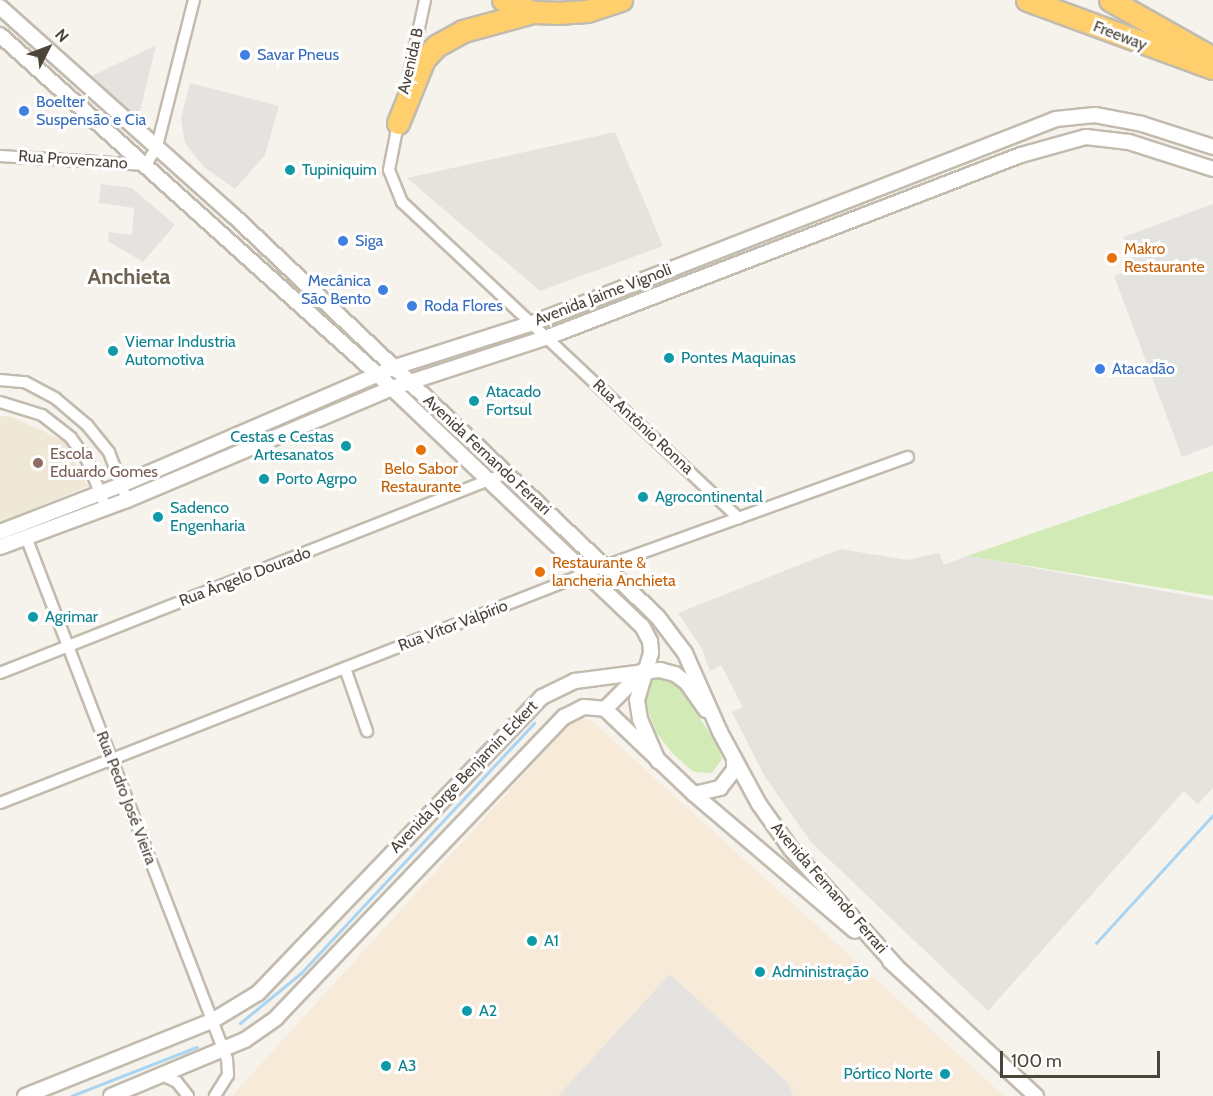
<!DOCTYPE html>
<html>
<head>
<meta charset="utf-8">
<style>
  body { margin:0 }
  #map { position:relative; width:1213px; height:1096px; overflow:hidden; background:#f6f3ec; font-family:Cabin,sans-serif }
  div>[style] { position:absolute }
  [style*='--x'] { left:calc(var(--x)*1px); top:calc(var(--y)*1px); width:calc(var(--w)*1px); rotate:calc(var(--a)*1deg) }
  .commercial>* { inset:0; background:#f7ead8 }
  .industrial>* { inset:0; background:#e6e2dd }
  .education>* { inset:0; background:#efe8d6 }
  .green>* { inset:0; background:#d2eab5 }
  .parking>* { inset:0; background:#e5e3e0 }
  .stream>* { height:3px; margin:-1.5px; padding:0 1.5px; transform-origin:1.5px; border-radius:1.5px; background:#a9d4f2 }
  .roads { filter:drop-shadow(2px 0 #c2bbae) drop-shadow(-2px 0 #c2bbae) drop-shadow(0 2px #c2bbae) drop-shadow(0 -2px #c2bbae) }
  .minor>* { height:10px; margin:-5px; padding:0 5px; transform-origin:5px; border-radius:5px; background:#fff }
  .tertiary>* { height:14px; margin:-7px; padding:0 7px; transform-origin:7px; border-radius:7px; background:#fff }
  .motorway>* { height:21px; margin:-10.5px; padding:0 10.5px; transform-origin:10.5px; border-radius:10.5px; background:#ffcf6e }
  .dots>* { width:16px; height:16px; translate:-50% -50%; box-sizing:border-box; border:3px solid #fff; border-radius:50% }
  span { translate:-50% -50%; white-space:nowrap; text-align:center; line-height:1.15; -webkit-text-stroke:6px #fff; paint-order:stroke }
  .street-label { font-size:16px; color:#4b4439 }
  .shop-label { font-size:16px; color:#366cbe }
  .left { translate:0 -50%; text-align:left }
  .right { translate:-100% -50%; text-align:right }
  .culture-label { font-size:16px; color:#0d838f }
  .food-label { font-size:16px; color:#c56008 }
  .education-label { font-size:16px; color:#785e54 }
  .district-label { font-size:22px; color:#6e6250; font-weight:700 }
  .north { position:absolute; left:18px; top:18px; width:60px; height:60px; -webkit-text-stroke:4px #fff; paint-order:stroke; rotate:48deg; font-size:16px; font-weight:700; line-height:24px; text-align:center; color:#4b4439 }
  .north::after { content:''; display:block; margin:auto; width:21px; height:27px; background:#4b4439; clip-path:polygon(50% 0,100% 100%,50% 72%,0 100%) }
  .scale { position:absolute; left:1000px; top:1051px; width:160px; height:27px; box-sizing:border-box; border:3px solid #4b4439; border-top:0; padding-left:8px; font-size:18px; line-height:21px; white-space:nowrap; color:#4b4439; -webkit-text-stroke:4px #fff; paint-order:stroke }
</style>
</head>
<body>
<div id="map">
  <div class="commercial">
    <i style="clip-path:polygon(577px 716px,593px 722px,1004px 1096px,232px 1096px)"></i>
  </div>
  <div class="industrial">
    <i style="clip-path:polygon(615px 132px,663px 246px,540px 291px,407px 178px)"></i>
    <i style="clip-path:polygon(840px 549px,907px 560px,939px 553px,944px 565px,967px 556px,1213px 600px,1213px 788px,1198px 804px,1184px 791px,988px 1011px,811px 842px,765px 777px,732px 712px,743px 707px,721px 665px,710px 671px,701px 647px,678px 613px)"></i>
  </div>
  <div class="education">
    <i style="clip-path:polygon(0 416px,12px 417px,64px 441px,88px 486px,0 522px)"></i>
  </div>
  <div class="green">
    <i style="clip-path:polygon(1213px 471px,1213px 596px,967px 556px)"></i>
    <i style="clip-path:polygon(660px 675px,674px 680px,717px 744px,722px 759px,712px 773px,694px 772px,673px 754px,657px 733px,643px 698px,647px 681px)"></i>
  </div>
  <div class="parking">
    <i style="clip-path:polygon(156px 45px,138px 120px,90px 77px)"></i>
    <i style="clip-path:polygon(190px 83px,279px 106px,265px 155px,235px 189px,204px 167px,185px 143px,181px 118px)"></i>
    <i style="clip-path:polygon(101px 184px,132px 188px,175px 225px,143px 262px,108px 241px,109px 232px,132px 235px,134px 208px,99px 203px)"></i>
    <i style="clip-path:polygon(1213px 204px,1213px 445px,1182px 457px,1114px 276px,1136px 267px,1123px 237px)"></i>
    <i style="clip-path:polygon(670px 974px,789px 1084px,793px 1096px,558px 1096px)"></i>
  </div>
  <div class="stream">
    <i style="--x:1096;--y:943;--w:173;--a:-47.6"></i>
    <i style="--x:240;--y:1023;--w:79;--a:-39.3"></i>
    <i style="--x:301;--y:973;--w:342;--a:-47"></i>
    <i style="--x:71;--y:1096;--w:135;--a:-21.3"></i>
  </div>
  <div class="roads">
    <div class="minor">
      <i style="--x:409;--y:74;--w:76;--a:-77.8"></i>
      <i style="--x:399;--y:119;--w:52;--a:101.1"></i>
      <i style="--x:389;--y:170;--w:35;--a:68"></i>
      <i style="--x:402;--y:202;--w:462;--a:43.2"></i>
      <i style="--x:0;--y:156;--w:146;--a:3.5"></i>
      <i style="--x:146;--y:165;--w:22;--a:-60"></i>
      <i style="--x:157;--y:146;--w:151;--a:-75.8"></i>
      <i style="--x:0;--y:380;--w:25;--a:5"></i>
      <i style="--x:25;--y:382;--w:34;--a:28"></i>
      <i style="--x:55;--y:398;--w:42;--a:40.2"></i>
      <i style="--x:87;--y:425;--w:35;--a:51"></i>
      <i style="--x:109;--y:452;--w:51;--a:69.4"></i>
      <i style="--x:0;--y:402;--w:44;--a:17.2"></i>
      <i style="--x:42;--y:415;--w:37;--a:38"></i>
      <i style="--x:71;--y:438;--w:27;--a:54"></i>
      <i style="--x:87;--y:460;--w:52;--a:68.4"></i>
      <i style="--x:26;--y:537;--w:559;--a:68.94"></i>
      <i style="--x:227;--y:1059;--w:16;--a:86"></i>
      <i style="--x:228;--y:1075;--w:25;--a:122"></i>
      <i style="--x:345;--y:668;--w:67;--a:70.8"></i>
      <i style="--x:0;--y:673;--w:545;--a:-21.53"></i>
      <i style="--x:0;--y:803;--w:650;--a:-21.39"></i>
      <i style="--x:605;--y:566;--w:322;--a:-19.8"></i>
      <i style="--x:162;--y:1075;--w:17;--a:25"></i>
      <i style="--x:177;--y:1082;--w:18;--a:52"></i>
    </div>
    <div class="tertiary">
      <i style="--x:0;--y:7;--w:315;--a:41.8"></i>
      <i style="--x:235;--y:217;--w:581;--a:43.4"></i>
      <i style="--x:657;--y:616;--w:46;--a:52.9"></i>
      <i style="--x:685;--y:653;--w:86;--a:66.1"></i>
      <i style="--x:720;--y:732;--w:82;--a:61.6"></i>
      <i style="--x:759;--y:804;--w:55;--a:54.6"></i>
      <i style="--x:791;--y:849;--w:157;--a:48.1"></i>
      <i style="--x:0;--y:35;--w:508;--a:41.97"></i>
      <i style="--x:378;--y:375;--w:364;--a:43.6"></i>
      <i style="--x:642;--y:626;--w:17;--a:62"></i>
      <i style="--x:650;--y:641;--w:12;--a:85"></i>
      <i style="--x:651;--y:653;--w:49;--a:106.6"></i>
      <i style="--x:637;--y:700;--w:19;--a:81"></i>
      <i style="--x:640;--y:719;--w:46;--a:66.8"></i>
      <i style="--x:0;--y:532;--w:130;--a:-21.2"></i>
      <i style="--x:121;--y:485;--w:298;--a:-23.3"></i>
      <i style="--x:395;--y:367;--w:145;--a:-17.7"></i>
      <i style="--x:533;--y:323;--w:561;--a:-21.31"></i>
      <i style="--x:1056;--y:119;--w:39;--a:-6"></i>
      <i style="--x:1095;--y:115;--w:48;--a:10.8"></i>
      <i style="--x:1142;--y:124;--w:75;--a:17.9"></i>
      <i style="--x:0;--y:547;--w:135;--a:-20.3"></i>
      <i style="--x:127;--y:500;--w:288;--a:-22.9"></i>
      <i style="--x:392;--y:388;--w:164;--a:-18.1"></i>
      <i style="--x:548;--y:337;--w:507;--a:-21.05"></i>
      <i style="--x:1021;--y:155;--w:67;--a:-15.5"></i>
      <i style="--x:1086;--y:137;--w:43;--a:6.6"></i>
      <i style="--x:1129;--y:142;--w:88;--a:17.8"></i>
      <i style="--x:605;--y:709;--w:123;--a:43.7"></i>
      <i style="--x:694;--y:794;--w:211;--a:40.4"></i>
      <i style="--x:605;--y:709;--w:54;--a:-45"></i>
      <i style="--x:694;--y:794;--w:27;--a:-13"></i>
      <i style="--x:720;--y:788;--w:23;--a:-52"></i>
      <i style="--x:734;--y:770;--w:12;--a:-90"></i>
      <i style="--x:890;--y:961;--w:199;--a:42.8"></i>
      <i style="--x:25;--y:1096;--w:201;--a:-21.9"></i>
      <i style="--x:212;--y:1021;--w:54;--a:-31.3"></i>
      <i style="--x:258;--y:993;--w:410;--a:-46.2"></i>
      <i style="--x:542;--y:697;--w:37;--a:-26"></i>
      <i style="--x:575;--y:681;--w:86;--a:-7.4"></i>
      <i style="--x:660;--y:670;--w:16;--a:15"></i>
      <i style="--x:675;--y:674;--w:15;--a:37"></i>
      <i style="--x:687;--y:683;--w:33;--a:55"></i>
      <i style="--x:111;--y:1096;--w:145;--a:-22.7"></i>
      <i style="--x:245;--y:1040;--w:38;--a:-35"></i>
      <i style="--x:276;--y:1018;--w:417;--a:-46.3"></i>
      <i style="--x:564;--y:717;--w:22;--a:-27"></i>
      <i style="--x:584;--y:707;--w:21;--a:5"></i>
    </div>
    <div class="motorway">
      <i style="--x:503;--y:0;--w:32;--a:22"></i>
      <i style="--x:533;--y:12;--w:24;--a:2"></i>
      <i style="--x:557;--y:13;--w:30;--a:-4"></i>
      <i style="--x:587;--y:11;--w:36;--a:-18"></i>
      <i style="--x:1027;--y:0;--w:198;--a:20.1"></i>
      <i style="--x:1110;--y:0;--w:118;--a:29.4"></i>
      <i style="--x:398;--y:123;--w:69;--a:-67.9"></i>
      <i style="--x:424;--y:59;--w:18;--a:-47"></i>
      <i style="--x:436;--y:46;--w:31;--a:-29"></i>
      <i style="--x:463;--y:31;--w:73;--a:-15.2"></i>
    </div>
  </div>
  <div class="dots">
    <i style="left:245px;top:55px;background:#3f7fe0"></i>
    <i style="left:24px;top:111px;background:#3f7fe0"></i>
    <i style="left:290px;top:170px;background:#0f9aa8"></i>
    <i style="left:343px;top:241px;background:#3f7fe0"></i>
    <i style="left:1112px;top:258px;background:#e8710a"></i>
    <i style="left:383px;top:290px;background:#3f7fe0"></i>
    <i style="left:412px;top:306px;background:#3f7fe0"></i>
    <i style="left:113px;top:351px;background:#0f9aa8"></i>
    <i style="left:669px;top:358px;background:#0f9aa8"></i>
    <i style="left:1100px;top:369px;background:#3f7fe0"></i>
    <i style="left:474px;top:401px;background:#0f9aa8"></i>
    <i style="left:346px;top:446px;background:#0f9aa8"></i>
    <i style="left:421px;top:450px;background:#e8710a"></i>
    <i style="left:38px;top:463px;background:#8d6e63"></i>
    <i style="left:264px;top:479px;background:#0f9aa8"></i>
    <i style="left:643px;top:497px;background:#0f9aa8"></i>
    <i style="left:158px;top:517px;background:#0f9aa8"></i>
    <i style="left:540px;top:572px;background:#e8710a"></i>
    <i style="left:33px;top:617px;background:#0f9aa8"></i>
    <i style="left:532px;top:941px;background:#0f9aa8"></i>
    <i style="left:760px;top:972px;background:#0f9aa8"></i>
    <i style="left:467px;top:1011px;background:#0f9aa8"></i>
    <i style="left:386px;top:1066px;background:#0f9aa8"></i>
    <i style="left:945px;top:1074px;background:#0f9aa8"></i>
  </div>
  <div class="street-label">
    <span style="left:1120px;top:36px;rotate:21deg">Freeway</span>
    <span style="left:411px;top:61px;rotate:-77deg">Avenida B</span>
    <span style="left:73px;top:160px;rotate:4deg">Rua Provenzano</span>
    <span style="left:603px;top:295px;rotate:-21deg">Avenida Jaime Vignoli</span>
    <span style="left:643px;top:427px;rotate:43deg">Rua Antônio Ronna</span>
    <span style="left:487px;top:455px;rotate:43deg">Avenida Fernando Ferrari</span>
    <span style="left:245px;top:577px;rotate:-21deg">Rua Ângelo Dourado</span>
    <span style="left:453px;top:626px;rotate:-21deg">Rua Vítor Valpírio</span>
    <span style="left:464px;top:777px;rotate:-46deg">Avenida Jorge Benjamin Eckert</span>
    <span style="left:126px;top:798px;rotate:69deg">Rua Pedro José Vieira</span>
    <span style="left:829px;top:888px;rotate:49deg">Avenida Fernando Ferrari</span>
  </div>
  <div class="shop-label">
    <span class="left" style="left:257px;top:55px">Savar Pneus</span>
    <span class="left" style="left:36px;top:111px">Boelter<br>Suspensão e Cia</span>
    <span class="left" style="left:355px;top:241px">Siga</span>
    <span class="right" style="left:371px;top:290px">Mecânica<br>São Bento</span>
    <span class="left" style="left:424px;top:306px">Roda Flores</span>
    <span class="left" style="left:1112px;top:369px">Atacadão</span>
  </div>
  <div class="culture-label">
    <span class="left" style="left:302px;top:170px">Tupiniquim</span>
    <span class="left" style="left:125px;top:351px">Viemar Industria<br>Automotiva</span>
    <span class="left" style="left:681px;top:358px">Pontes Maquinas</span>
    <span class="left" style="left:486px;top:401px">Atacado<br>Fortsul</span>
    <span class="right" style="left:334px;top:446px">Cestas e Cestas<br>Artesanatos</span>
    <span class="left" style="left:276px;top:479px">Porto Agrpo</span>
    <span class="left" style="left:655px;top:497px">Agrocontinental</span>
    <span class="left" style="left:170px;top:517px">Sadenco<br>Engenharia</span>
    <span class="left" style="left:45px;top:617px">Agrimar</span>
    <span class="left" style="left:544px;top:941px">A1</span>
    <span class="left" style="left:772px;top:972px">Administração</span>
    <span class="left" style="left:479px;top:1011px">A2</span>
    <span class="left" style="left:398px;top:1066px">A3</span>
    <span class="right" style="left:933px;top:1074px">Pórtico Norte</span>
  </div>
  <div class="food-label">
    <span class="left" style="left:1124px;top:258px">Makro<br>Restaurante</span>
    <span style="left:421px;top:478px">Belo Sabor<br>Restaurante</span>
    <span class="left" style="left:552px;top:572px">Restaurante &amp;<br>lancheria Anchieta</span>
  </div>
  <div class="education-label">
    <span class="left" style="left:50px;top:463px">Escola<br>Eduardo Gomes</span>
  </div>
  <div class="district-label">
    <span style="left:129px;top:277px">Anchieta</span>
  </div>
  <div class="north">N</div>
  <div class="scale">100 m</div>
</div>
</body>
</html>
